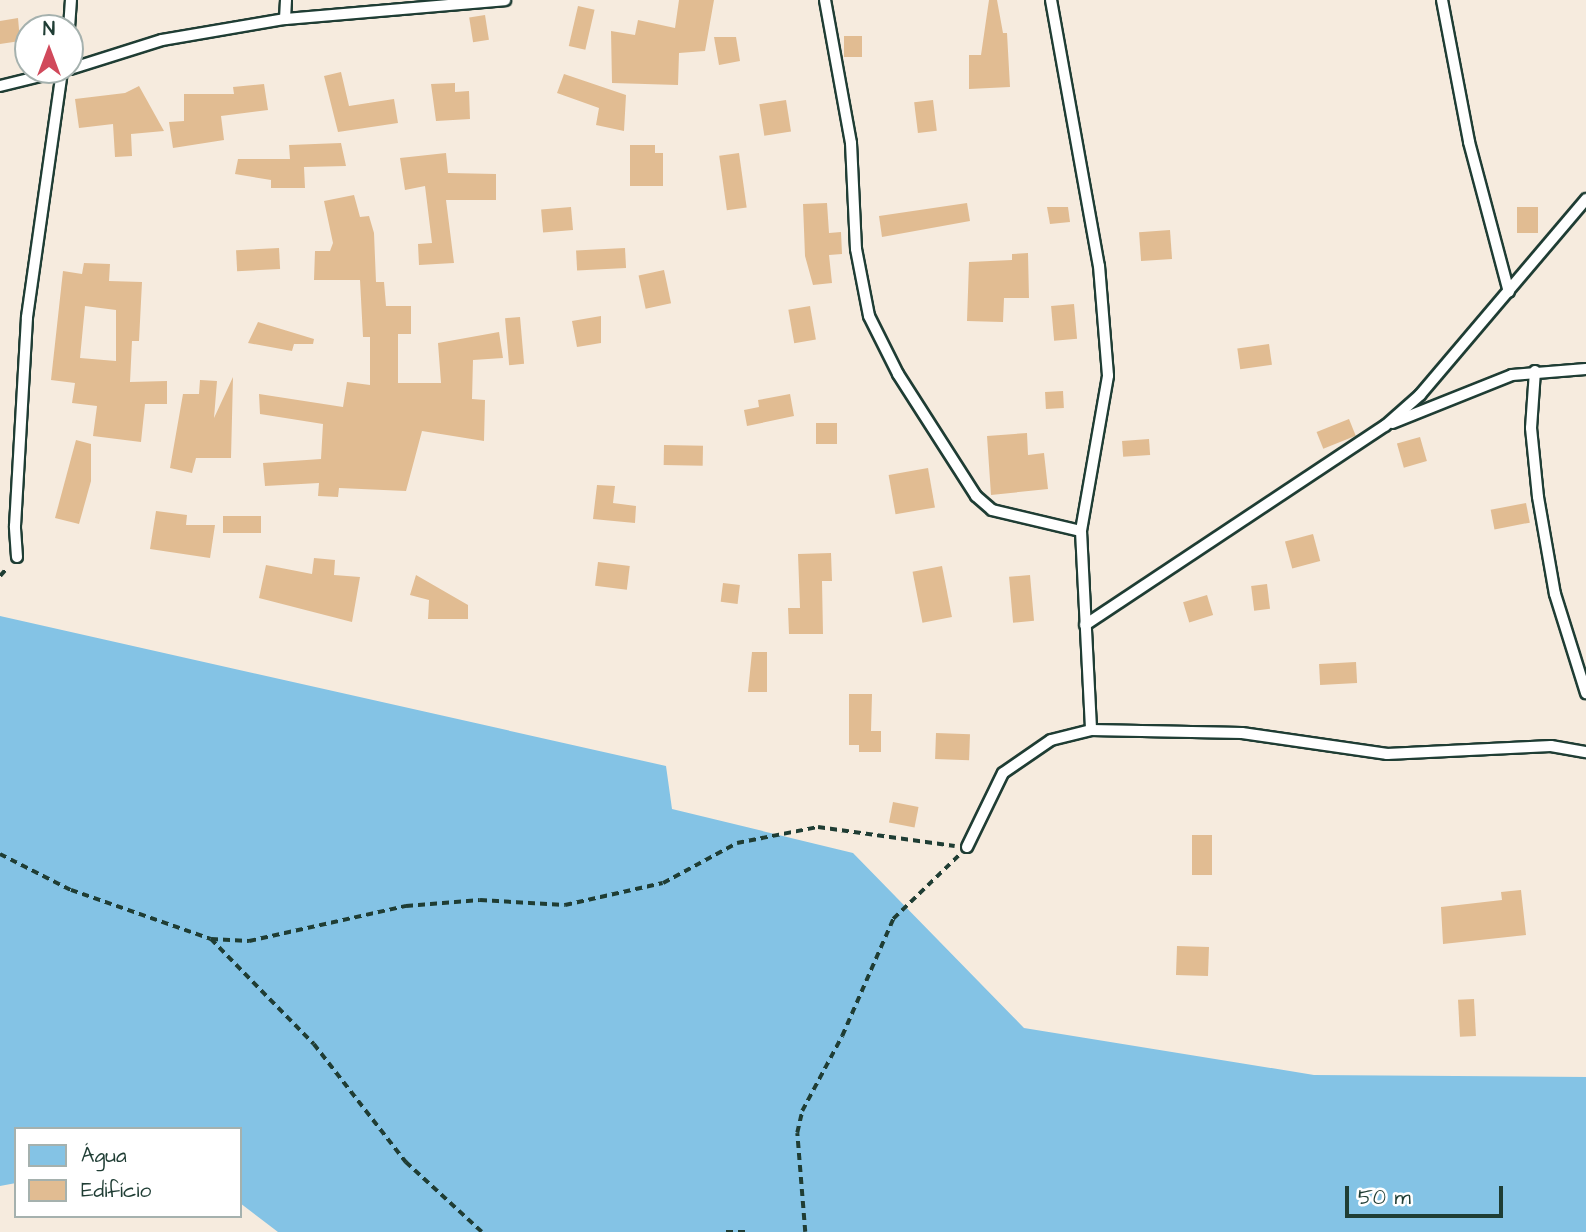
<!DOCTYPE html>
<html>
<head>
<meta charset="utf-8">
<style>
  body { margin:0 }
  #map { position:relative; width:1586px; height:1232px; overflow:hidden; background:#f6ebde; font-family:"Architects Daughter",sans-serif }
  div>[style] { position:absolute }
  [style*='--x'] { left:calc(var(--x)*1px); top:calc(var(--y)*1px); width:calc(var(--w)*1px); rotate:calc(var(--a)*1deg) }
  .water>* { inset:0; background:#84c3e5 }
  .building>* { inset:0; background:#e1bc92; transform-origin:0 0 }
  .path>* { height:3.5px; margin-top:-1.75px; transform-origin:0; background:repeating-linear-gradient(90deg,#1f3d34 0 7px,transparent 0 12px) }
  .roads { filter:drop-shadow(2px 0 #1f3d34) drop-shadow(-2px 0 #1f3d34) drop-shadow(0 2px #1f3d34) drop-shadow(0 -2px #1f3d34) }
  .service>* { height:10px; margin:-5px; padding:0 5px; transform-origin:5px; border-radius:5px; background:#fff }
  span { translate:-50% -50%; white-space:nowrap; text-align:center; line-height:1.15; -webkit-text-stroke:5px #fff; paint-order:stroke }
  .legend { position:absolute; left:14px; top:1127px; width:228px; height:91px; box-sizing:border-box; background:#fff; border:2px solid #a5b1ae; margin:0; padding:9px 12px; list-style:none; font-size:21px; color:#1f3d34 }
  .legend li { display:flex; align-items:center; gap:14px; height:35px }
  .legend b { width:35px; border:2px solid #a5b1ae }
  .north { position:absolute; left:14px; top:14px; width:70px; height:70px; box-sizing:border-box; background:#fff; border:2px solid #a5b1ae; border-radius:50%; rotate:0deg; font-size:19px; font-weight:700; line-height:28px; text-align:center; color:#1f3d34 }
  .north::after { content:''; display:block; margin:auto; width:24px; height:32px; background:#d1495b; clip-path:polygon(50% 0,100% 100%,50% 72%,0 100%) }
  .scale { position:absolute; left:1345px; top:1186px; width:158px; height:32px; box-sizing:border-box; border:4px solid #1f3d34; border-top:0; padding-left:9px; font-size:21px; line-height:24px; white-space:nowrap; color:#1f3d34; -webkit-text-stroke:5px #fff; paint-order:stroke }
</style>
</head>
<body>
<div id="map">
  <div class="water">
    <i style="clip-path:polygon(0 616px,666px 766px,672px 809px,853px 853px,1024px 1028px,1314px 1075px,1586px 1077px,1586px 1232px,278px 1232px,240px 1203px,240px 1129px,16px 1129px,16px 1183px,0 1186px)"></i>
  </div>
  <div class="building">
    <i style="clip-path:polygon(679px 0,714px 0,705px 51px,679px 53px,678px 85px,612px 83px,611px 31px,635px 35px,638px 20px,675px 28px)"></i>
    <i style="clip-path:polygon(989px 0,997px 0,1003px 33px,1007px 33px,1010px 87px,969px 89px,969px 55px,981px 55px)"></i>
    <i style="left:578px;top:6px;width:17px;height:41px;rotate:13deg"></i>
    <i style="left:485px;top:15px;width:25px;height:16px;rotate:81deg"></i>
    <i style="clip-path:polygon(18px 18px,20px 41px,0 44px,0 21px)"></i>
    <i style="left:862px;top:36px;width:21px;height:18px;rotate:90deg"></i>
    <i style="clip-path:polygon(714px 37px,736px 37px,740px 61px,719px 65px)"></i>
    <i style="clip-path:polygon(341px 72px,349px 106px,394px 99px,398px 123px,338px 132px,324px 76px)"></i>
    <i style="clip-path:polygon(564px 74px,626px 95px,624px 131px,596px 125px,599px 108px,557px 93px)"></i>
    <i style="clip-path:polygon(455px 83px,455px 92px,469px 91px,470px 119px,436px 121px,431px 84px)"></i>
    <i style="clip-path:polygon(264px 84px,268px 110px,221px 116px,224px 140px,173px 148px,169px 122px,184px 121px,184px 94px,234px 94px,233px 87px)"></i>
    <i style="clip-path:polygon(139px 86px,164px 131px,131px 134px,132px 156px,115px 157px,113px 124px,79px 128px,75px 99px,125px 93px)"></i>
    <i style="left:786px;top:100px;width:32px;height:27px;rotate:81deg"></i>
    <i style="left:933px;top:100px;width:31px;height:19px;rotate:83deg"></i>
    <i style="clip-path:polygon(341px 143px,346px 166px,304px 167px,305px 188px,271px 188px,271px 180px,235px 174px,238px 159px,290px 159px,289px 145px)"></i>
    <i style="clip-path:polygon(630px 145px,655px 145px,655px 153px,663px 153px,663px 186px,630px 186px)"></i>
    <i style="clip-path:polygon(446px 153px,448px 173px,496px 174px,496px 200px,446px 200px,454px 263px,419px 265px,418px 244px,432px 243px,425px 186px,405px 190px,400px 158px)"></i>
    <i style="left:739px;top:153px;width:55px;height:20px;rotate:82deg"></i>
    <i style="clip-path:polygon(354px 195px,360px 217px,369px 216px,374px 233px,376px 282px,384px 282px,386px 306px,411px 306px,411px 334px,398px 334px,398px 383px,441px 383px,438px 343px,499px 332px,503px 358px,473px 360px,472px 399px,485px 400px,484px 441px,422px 431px,406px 491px,339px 488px,338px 497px,318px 496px,319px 483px,265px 486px,263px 463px,321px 459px,323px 424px,260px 414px,259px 394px,343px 407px,347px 382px,370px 385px,370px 337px,363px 337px,360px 280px,314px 280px,315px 251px,330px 251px,333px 243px,324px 201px)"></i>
    <i style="clip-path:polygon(827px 203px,829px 233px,841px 232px,842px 254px,829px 255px,832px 283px,813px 285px,805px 256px,803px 204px)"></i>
    <i style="clip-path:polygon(967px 203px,970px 221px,882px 237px,879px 216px)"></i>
    <i style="left:571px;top:207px;width:23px;height:30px;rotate:85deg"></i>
    <i style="clip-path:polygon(1047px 207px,1068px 207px,1070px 222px,1050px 224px)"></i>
    <i style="left:1517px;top:207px;width:21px;height:26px"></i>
    <i style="left:1170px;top:230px;width:29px;height:31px;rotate:86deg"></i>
    <i style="left:279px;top:248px;width:21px;height:43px;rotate:87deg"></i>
    <i style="left:625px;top:248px;width:20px;height:49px;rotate:87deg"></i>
    <i style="clip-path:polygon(1028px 253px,1029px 298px,1004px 298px,1003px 322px,967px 321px,969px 262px,1012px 260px,1012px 254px)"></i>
    <i style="clip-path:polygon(evenodd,84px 263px,110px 264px,109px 281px,142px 282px,139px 341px,132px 341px,130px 382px,167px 381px,167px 404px,145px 404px,141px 442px,93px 436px,97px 406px,72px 403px,75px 383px,51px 380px,63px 271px,82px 274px,84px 263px,85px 306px,116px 310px,116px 361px,80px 358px,85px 306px)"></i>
    <i style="left:664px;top:270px;width:34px;height:26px;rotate:78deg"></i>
    <i style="left:1074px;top:304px;width:35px;height:23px;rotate:85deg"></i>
    <i style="left:810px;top:306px;width:34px;height:22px;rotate:80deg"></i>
    <i style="clip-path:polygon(601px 316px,601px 343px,577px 347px,572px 321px)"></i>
    <i style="left:520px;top:317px;width:47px;height:15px;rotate:85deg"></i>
    <i style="clip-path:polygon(258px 322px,314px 339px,313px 344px,294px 344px,292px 351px,248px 343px)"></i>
    <i style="left:1269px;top:344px;width:21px;height:32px;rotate:82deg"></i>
    <i style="clip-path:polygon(233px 377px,231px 458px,196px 458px,192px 473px,170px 468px,183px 394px,199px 394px,200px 380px,217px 381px,214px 418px)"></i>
    <i style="left:1063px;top:391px;width:17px;height:18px;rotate:87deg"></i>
    <i style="clip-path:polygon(790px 394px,794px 416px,747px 426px,744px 410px,759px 407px,758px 400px)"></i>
    <i style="left:1349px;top:419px;width:18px;height:35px;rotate:68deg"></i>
    <i style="left:816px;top:423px;width:21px;height:21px"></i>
    <i style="clip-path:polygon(1027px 433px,1028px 455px,1044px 453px,1048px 489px,991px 495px,987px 436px)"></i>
    <i style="left:1420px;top:437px;width:25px;height:24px;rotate:74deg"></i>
    <i style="left:1149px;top:439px;width:16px;height:27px;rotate:86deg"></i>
    <i style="clip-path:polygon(76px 440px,91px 444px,91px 481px,79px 524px,55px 518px)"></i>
    <i style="left:664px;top:445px;width:39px;height:20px;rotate:1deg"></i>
    <i style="left:928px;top:468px;width:40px;height:40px;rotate:80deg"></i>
    <i style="clip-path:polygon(597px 485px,615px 486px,613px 503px,636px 506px,635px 523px,593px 519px)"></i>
    <i style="left:1526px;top:503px;width:20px;height:36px;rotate:79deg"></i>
    <i style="clip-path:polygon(156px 511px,187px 515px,186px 525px,215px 525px,210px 558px,150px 549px)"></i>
    <i style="left:223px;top:516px;width:38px;height:17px"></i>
    <i style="left:1313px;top:534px;width:28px;height:29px;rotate:75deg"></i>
    <i style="clip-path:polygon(831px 553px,832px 581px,822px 581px,823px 634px,789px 634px,788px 608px,800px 608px,798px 554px)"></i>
    <i style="clip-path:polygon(314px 558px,335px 560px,334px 575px,360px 577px,352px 622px,259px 598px,266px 565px,312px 574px)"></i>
    <i style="left:598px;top:562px;width:32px;height:24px;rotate:7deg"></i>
    <i style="left:942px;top:566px;width:52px;height:30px;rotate:79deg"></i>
    <i style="clip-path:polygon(416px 575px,468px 605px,468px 619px,428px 619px,429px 600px,410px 595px)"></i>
    <i style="left:1030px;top:575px;width:46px;height:21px;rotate:85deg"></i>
    <i style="left:723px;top:583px;width:17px;height:19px;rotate:7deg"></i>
    <i style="left:1267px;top:584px;width:25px;height:16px;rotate:83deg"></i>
    <i style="left:1207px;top:595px;width:21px;height:25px;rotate:73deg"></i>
    <i style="clip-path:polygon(752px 652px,767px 652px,767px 692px,748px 692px)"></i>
    <i style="left:1356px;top:662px;width:21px;height:37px;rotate:87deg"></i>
    <i style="clip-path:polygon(849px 694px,872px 694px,871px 731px,881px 731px,881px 752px,859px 752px,859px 745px,849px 745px)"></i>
    <i style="left:936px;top:733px;width:34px;height:26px;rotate:2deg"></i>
    <i style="left:893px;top:802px;width:26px;height:21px;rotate:11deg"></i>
    <i style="left:1192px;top:835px;width:20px;height:40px"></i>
    <i style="clip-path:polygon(1521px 890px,1526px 935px,1443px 944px,1441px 907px,1502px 900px,1501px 892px)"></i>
    <i style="left:1177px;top:946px;width:32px;height:29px;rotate:2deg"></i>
    <i style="left:1474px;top:999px;width:37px;height:16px;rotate:87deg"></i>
  </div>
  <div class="path">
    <i style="--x:0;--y:576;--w:9;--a:-49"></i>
    <i style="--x:0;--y:854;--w:80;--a:26.9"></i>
    <i style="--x:71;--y:890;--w:148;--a:19.3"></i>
    <i style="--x:211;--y:939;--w:147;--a:45.6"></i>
    <i style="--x:314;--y:1044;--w:150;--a:52.1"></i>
    <i style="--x:406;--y:1162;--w:103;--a:42.6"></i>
    <i style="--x:211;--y:939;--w:38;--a:3"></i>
    <i style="--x:249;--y:941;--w:161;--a:-12.6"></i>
    <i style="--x:406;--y:906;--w:74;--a:-4.6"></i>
    <i style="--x:480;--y:900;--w:85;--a:3.4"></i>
    <i style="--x:565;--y:905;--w:100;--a:-12.7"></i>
    <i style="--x:663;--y:883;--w:84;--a:-28.4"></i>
    <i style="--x:737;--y:843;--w:83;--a:-11.2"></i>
    <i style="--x:818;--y:827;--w:138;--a:7.9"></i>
    <i style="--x:726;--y:1232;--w:19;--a:0"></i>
    <i style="--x:805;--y:1232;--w:99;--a:-94.6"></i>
    <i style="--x:797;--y:1133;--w:23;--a:-77"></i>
    <i style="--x:802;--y:1111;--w:85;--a:-61.9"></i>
    <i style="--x:842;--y:1036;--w:128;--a:-66.4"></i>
    <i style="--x:893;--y:919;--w:91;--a:-44.1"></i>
  </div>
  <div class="roads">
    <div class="service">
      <i style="--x:825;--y:0;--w:145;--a:79.7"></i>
      <i style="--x:851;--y:143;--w:106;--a:87.3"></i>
      <i style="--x:856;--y:249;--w:68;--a:79"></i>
      <i style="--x:869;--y:316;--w:65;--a:63.4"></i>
      <i style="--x:898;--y:374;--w:145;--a:57.4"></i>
      <i style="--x:976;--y:496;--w:21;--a:41"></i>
      <i style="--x:992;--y:510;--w:91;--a:13.3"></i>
      <i style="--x:1051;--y:0;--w:270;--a:79.8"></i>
      <i style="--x:1099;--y:266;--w:110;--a:85.3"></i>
      <i style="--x:1108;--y:376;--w:157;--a:99.9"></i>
      <i style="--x:1081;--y:531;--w:199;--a:87.1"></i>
      <i style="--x:1442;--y:0;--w:145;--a:79.2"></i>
      <i style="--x:1469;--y:142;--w:155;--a:75.1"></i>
      <i style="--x:285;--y:19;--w:19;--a:-87"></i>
      <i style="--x:69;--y:28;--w:28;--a:-86"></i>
      <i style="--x:70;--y:69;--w:96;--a:-17.5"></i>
      <i style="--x:162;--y:40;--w:125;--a:-9.7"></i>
      <i style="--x:285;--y:19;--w:221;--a:-4.9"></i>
      <i style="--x:0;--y:86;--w:67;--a:-13.8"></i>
      <i style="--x:1535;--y:371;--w:57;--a:94"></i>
      <i style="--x:1531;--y:428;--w:69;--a:84.2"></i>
      <i style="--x:1538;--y:497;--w:98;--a:80.1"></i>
      <i style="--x:1555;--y:594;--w:104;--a:72.6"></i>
      <i style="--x:1392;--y:423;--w:129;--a:-21.8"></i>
      <i style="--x:1512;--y:375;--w:74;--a:-4.6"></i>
      <i style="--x:17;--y:557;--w:31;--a:-94"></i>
      <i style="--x:15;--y:526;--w:209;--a:-86.7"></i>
      <i style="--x:27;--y:317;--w:249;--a:-81.9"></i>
      <i style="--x:1085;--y:625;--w:360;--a:-33.6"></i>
      <i style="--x:1385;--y:426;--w:47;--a:-41.5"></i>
      <i style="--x:1420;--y:395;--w:257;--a:-49.7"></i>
      <i style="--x:967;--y:847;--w:82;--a:-64.1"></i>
      <i style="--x:1003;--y:773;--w:58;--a:-34.5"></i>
      <i style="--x:1051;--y:740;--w:41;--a:-14"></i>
      <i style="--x:1091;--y:730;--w:151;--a:1.1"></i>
      <i style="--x:1242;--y:733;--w:147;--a:8.2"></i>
      <i style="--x:1387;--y:754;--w:164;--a:-2.8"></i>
      <i style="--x:1551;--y:746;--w:36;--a:10"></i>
    </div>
  </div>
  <ul class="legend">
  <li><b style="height:19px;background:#84c3e5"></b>Água</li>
  <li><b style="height:19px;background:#e1bc92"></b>Edifício</li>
  </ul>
  <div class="north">N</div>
  <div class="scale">50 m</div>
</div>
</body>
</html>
